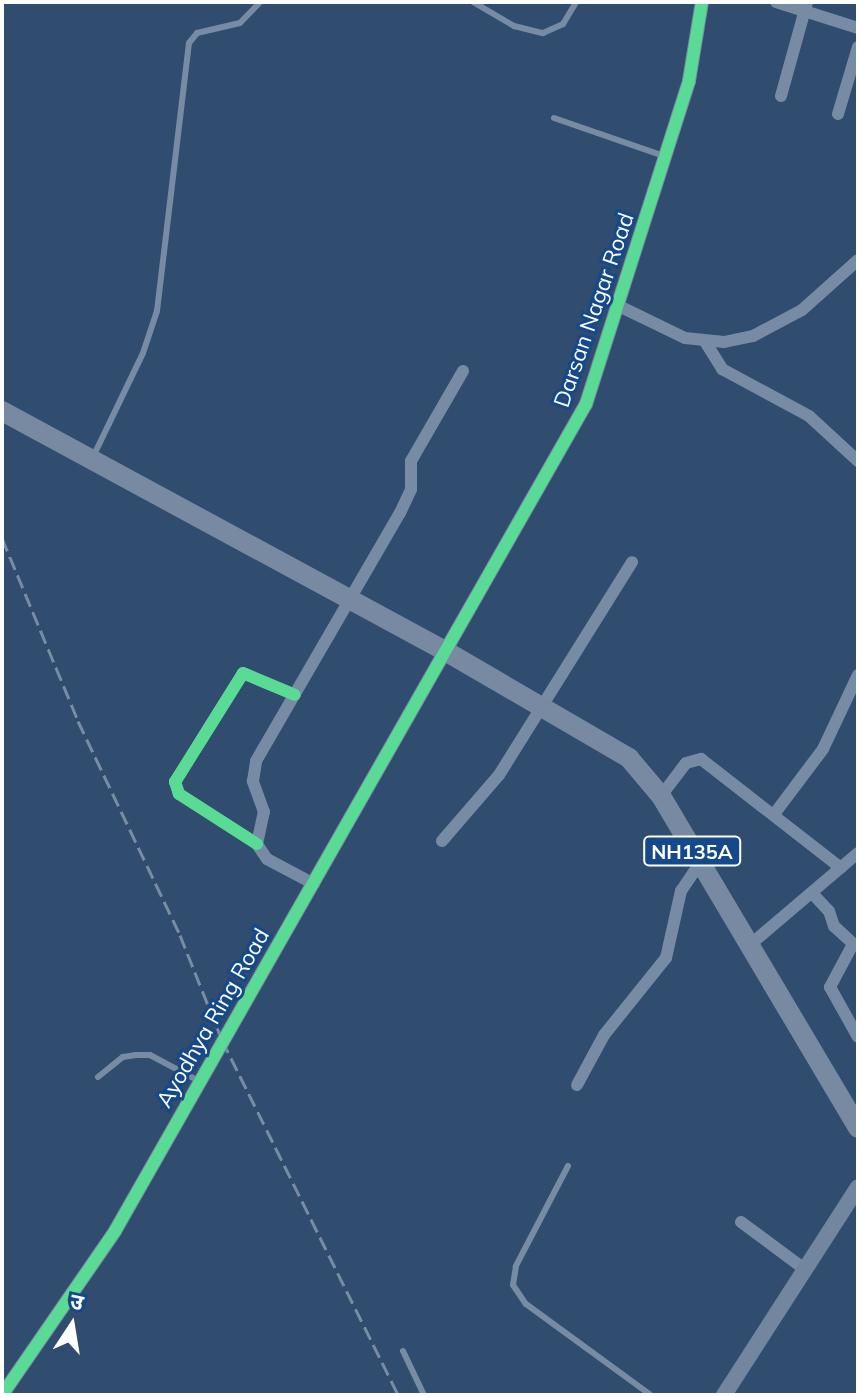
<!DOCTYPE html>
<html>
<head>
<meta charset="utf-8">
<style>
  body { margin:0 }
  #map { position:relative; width:860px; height:1397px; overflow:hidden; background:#304c6e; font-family:Mulish,"Noto Sans Devanagari",sans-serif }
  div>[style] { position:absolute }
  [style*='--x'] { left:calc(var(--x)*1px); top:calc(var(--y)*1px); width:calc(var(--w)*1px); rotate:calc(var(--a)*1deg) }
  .service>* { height:6px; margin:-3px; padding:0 3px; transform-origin:3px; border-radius:3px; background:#778ca4 }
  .minor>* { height:12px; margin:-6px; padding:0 6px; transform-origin:6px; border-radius:6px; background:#778ca4 }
  .tertiary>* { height:14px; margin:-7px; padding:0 7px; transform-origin:7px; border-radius:7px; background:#778ca4 }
  .secondary>* { height:16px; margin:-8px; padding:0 8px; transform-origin:8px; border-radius:8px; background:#72879f }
  .trunk>* { height:20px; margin:-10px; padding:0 10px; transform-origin:10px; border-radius:10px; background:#778aa2 }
  .rail>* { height:3px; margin-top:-1.5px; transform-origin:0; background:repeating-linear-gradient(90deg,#788ca3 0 14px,transparent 0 20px) }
  .cycleway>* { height:12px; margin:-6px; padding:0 6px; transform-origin:6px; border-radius:6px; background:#5adb95 }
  span { translate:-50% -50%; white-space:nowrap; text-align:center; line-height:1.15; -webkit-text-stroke:6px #154989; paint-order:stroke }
  .shield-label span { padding:2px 6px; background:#154989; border:2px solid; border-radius:6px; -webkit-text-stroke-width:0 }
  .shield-label { font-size:20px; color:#fff; font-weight:700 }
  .street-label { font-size:22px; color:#fff }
  .frame { position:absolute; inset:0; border:4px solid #fff; pointer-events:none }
  .north { position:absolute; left:32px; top:1285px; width:80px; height:80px; -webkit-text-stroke:6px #154989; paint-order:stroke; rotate:12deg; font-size:22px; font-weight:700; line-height:32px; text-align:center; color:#fff }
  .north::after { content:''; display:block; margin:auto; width:28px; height:36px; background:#fff; clip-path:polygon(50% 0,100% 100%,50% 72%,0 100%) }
</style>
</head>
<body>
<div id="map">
  <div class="service">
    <i style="--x:473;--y:2;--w:48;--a:30.3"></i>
    <i style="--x:514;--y:26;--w:30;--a:14"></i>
    <i style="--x:543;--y:33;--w:22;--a:-24"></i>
    <i style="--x:563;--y:24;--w:26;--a:-59"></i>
    <i style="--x:554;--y:118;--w:116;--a:19.1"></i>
    <i style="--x:93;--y:457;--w:115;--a:-64.3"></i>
    <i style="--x:143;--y:353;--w:44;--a:-71.6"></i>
    <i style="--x:157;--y:311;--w:270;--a:-83.2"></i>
    <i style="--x:189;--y:43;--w:13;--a:-51"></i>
    <i style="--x:197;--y:33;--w:44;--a:-13.1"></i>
    <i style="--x:240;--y:23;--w:29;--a:-46"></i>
    <i style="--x:98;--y:1077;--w:32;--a:-39"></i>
    <i style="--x:123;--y:1057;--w:13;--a:-9"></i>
    <i style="--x:136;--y:1055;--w:14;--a:0"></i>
    <i style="--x:150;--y:1055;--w:55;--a:28"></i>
    <i style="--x:568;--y:1166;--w:113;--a:117.5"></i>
    <i style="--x:516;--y:1266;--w:19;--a:99"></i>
    <i style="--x:513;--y:1285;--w:23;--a:56"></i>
    <i style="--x:526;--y:1304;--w:155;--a:36.1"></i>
    <i style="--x:403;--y:1351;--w:49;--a:64.5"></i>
  </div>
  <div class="minor">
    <i style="--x:776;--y:2;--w:86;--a:17.6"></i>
    <i style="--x:781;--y:96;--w:98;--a:-74.5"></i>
    <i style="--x:838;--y:114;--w:70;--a:-73.4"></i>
    <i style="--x:619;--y:306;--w:73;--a:25.9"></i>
    <i style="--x:685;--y:338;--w:39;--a:6"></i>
    <i style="--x:724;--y:342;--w:30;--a:-12"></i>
    <i style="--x:753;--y:336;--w:55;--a:-28"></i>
    <i style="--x:802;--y:310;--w:75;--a:-41.8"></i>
    <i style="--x:706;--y:343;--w:31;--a:58"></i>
    <i style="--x:722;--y:369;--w:99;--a:28.4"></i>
    <i style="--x:809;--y:416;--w:67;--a:42.6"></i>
    <i style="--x:661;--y:796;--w:41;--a:-52.9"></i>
    <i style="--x:686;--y:763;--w:16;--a:-15"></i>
    <i style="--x:701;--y:759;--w:177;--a:37.9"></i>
    <i style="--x:775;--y:813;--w:80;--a:-53.1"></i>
    <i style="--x:823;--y:749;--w:82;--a:-64.7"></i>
    <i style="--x:442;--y:841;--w:87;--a:-49.2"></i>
    <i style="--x:499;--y:775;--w:251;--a:-58"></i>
    <i style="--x:257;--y:844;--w:93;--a:-147.3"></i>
    <i style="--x:179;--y:794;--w:13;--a:-108"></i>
    <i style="--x:175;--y:782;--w:128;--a:-58"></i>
    <i style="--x:243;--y:673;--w:56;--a:22.9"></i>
    <i style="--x:314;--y:884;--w:53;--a:-152"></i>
    <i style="--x:267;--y:859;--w:18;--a:-124"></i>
    <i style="--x:257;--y:844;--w:33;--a:-78"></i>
    <i style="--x:264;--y:812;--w:33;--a:-110"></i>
    <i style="--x:253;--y:781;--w:20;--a:-81"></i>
    <i style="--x:256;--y:761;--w:287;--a:-59.9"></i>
    <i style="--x:400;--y:513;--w:26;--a:-65"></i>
    <i style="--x:411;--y:489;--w:28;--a:-90"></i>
    <i style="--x:411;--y:461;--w:104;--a:-60"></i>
    <i style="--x:812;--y:893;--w:25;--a:47"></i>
    <i style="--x:829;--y:911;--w:16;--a:72"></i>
    <i style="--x:834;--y:926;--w:26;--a:43"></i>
    <i style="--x:853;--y:944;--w:49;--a:118.1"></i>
    <i style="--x:830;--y:987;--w:57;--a:60.8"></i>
    <i style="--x:751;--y:944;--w:140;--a:-40.4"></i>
    <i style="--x:577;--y:1085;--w:57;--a:-61.6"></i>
    <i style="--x:604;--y:1035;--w:99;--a:-51.2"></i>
    <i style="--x:666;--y:958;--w:69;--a:-77.4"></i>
    <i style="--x:681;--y:891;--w:34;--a:-56"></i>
    <i style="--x:741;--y:1222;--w:77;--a:36.6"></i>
  </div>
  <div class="tertiary">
    <i style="--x:2;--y:1395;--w:199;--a:-55.4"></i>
    <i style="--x:115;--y:1231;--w:952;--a:-60.34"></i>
    <i style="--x:586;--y:404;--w:339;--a:-72.3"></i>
    <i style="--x:689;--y:81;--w:80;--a:-80.7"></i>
  </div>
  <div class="secondary">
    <i style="--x:724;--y:1395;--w:247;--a:-57.2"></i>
  </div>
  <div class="trunk">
    <i style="--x:2;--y:411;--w:506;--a:28.44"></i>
    <i style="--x:447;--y:652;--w:211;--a:30.2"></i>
    <i style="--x:629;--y:758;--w:50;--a:49.9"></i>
    <i style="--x:661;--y:796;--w:386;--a:59.3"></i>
  </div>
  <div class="rail">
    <i style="--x:2;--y:538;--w:198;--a:67.4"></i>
    <i style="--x:78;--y:721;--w:237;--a:64.5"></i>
    <i style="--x:180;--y:935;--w:113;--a:68.2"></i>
    <i style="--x:222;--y:1040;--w:396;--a:63.6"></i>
  </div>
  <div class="cycleway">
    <i style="--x:257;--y:844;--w:93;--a:-147.3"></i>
    <i style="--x:179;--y:794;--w:13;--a:-108"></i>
    <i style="--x:175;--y:782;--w:128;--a:-58"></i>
    <i style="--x:243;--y:673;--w:56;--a:22.9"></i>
    <i style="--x:2;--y:1395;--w:199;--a:-55.4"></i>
    <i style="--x:115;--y:1231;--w:952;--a:-60.34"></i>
    <i style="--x:586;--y:404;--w:339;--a:-72.3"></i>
    <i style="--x:689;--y:81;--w:80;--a:-80.7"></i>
  </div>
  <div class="shield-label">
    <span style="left:692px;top:851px">NH135A</span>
  </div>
  <div class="street-label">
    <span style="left:594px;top:310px;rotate:-71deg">Darsan Nagar Road</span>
    <span style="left:213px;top:1018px;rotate:-60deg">Ayodhya Ring Road</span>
  </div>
  <div class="frame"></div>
  <div class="north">उ</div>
</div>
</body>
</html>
